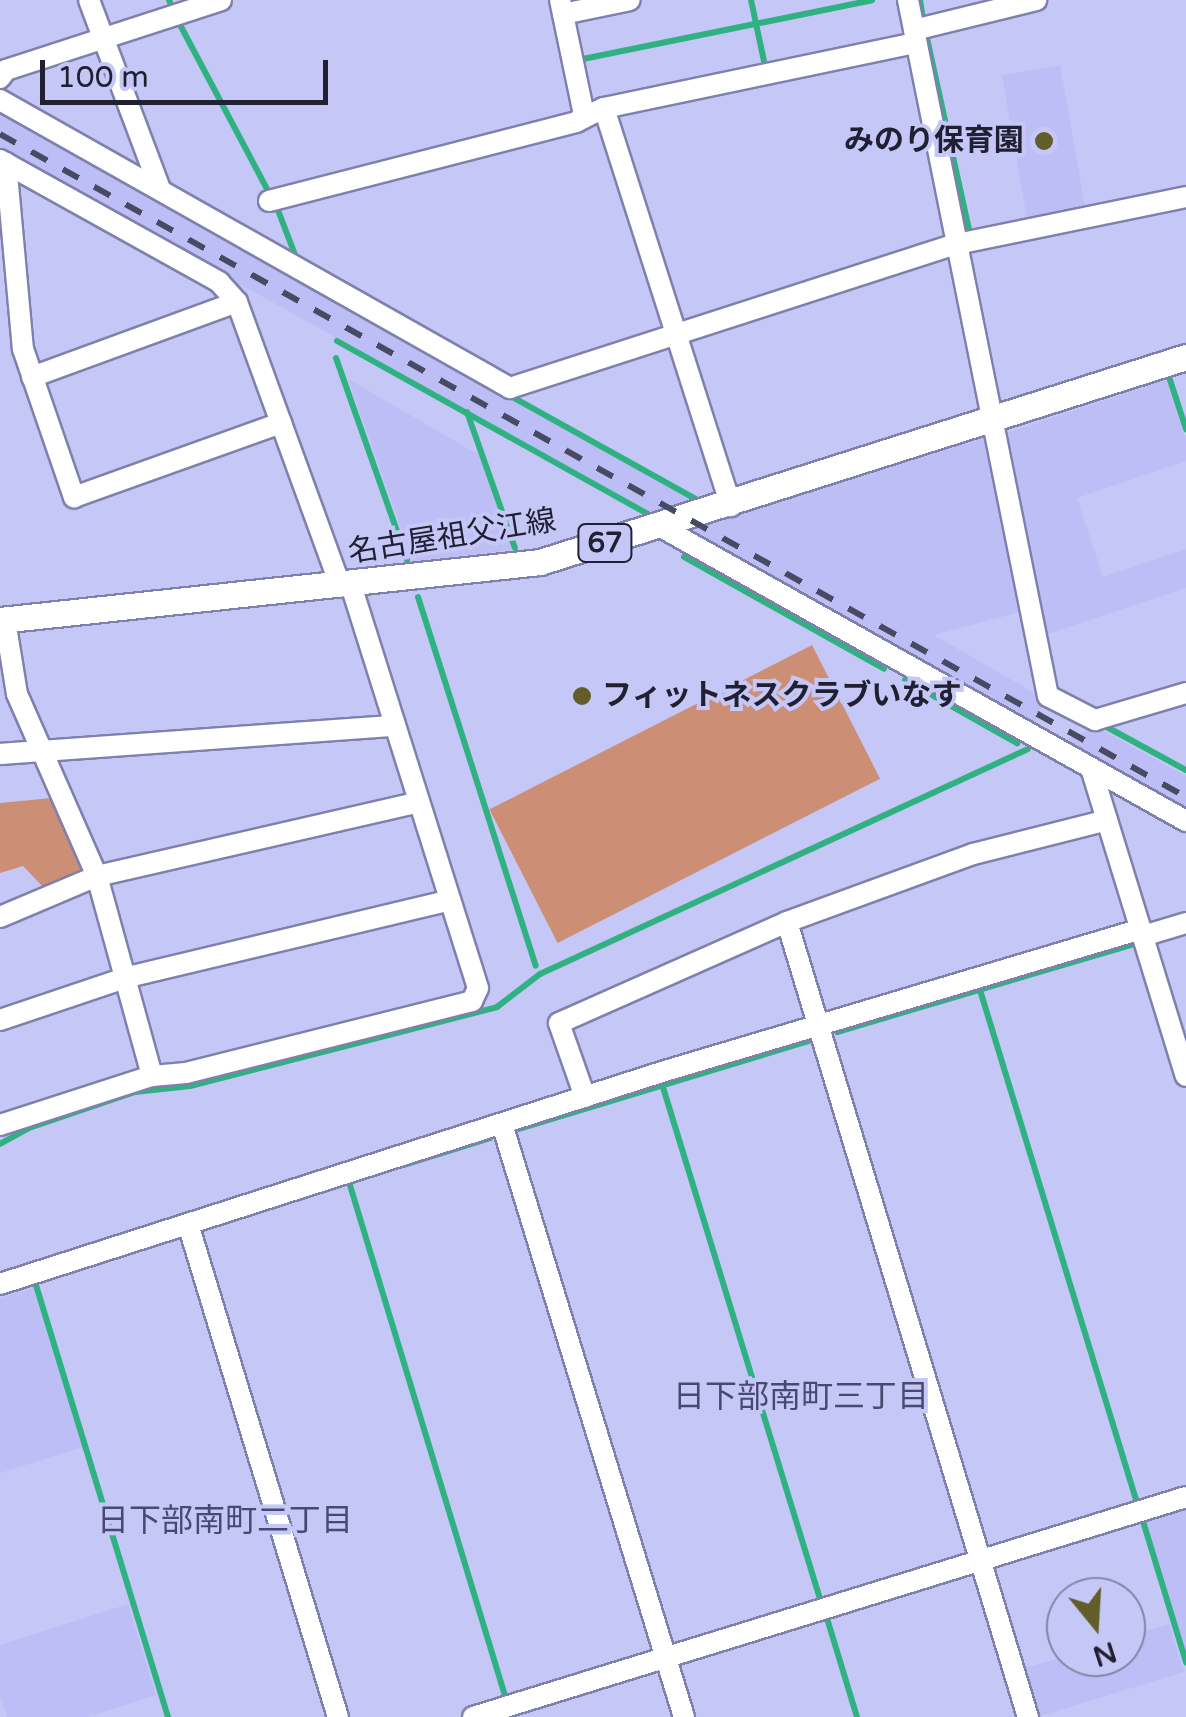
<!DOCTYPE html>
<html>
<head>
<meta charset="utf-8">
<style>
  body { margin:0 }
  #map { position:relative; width:1186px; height:1717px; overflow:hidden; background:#c5c7f7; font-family:"Varela Round","Noto Sans JP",sans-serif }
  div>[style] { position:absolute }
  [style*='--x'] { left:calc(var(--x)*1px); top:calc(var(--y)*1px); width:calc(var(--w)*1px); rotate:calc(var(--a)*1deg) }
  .built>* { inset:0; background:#bdbef6; transform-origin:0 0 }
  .green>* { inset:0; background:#cc8e74; transform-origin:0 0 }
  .stream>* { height:6px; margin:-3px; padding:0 3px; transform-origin:3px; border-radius:3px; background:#2fb181 }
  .roads { filter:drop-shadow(2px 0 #8080ad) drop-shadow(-2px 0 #8080ad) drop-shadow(0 2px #8080ad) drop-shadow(0 -2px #8080ad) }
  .minor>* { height:20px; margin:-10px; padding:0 10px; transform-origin:10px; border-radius:10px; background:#fff }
  .major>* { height:25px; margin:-12.5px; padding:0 12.5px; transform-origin:12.5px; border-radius:12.5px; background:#fff }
  .rail>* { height:6px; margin-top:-3px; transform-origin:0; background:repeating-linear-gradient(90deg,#484962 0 18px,transparent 0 36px) }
  .dots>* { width:28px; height:28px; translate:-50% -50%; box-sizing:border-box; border:5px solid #c5c7f7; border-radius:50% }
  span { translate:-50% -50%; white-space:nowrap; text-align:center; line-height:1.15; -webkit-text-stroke:8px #c5c7f7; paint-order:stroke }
  .shield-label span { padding:2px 8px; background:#c5c7f7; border:2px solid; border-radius:8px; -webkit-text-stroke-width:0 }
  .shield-label { font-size:28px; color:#202032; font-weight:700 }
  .poi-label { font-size:30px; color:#202032; font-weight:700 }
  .right { translate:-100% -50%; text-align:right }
  .left { translate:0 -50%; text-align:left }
  .street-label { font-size:30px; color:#202032 }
  .neighbourhood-label { font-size:32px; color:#484871 }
  .north { position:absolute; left:1046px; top:1577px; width:100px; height:100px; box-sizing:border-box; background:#c5c7f7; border:2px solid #8384a8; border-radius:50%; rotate:162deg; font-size:28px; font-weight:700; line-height:40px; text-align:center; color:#202032 }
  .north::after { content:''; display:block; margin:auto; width:35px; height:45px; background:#635d2a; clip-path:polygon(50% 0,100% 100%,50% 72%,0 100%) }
  .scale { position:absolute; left:40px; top:60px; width:288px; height:45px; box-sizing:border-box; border:5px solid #202032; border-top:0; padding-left:12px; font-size:30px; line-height:35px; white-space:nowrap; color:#202032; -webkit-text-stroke:8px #c5c7f7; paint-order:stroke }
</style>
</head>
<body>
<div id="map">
  <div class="built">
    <i style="left:1060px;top:65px;width:144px;height:59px;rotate:80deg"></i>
    <i style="clip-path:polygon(0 111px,345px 308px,694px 500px,652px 513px,0 151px)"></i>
    <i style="clip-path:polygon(348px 379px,479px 455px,513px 550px,413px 561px)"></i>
    <i style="clip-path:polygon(1166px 380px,1186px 440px,1186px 461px,1077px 498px,1103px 577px,1186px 549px,1186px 588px,1045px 635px,1003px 434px)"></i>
    <i style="clip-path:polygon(988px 437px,1024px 611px,934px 635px,1043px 698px,1037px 727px,691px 538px,695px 529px)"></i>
    <i style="clip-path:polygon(1098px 728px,1186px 776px,1186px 811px,1061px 741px)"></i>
    <i style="clip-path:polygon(33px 1288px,83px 1447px,0 1473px,0 1298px)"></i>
    <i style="clip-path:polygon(1186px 1508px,1186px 1652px,1144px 1521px)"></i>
    <i style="clip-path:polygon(128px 1604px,156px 1695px,88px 1717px,7px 1717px,0 1696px,0 1645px)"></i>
    <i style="clip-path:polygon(1169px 1624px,1184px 1672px,1037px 1717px,1022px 1669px,1066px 1656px,1126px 1657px,1126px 1637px)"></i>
  </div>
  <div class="green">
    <i style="left:812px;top:645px;width:150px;height:362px;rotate:63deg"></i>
    <i style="clip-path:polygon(52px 798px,82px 863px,79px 872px,43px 887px,23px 866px,0 873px,0 803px)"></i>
  </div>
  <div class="stream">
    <i style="--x:169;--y:0;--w:5;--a:68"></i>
    <i style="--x:751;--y:0;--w:67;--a:78"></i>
    <i style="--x:920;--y:0;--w:19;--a:81"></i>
    <i style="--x:177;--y:19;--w:197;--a:62.1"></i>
    <i style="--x:926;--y:34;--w:205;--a:77.6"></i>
    <i style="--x:578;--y:60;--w:300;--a:-11.5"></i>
    <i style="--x:276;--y:205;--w:59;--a:69.1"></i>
    <i style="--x:337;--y:341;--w:356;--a:29.1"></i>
    <i style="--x:336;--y:358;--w:214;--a:70.6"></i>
    <i style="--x:1170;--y:380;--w:52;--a:71.9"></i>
    <i style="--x:509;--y:395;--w:214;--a:29.1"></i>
    <i style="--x:467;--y:412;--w:144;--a:70.6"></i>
    <i style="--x:684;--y:557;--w:229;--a:29.2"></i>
    <i style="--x:418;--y:597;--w:387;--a:72.3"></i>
    <i style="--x:905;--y:680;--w:129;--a:29.4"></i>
    <i style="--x:1103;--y:725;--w:94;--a:28.5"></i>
    <i style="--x:980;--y:990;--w:540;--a:72.98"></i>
    <i style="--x:837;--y:1032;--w:307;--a:-16.5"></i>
    <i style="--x:662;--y:1084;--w:542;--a:72.94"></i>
    <i style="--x:519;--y:1129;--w:303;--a:-16.9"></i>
    <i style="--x:0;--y:1144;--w:33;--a:-29"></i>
    <i style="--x:29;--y:1128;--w:112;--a:-18.8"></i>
    <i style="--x:135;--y:1092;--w:55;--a:-6.2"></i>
    <i style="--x:190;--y:1086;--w:317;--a:-14.4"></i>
    <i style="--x:497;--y:1007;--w:54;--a:-37.5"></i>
    <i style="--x:540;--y:974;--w:537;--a:-24.75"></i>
    <i style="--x:404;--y:1165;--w:90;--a:-17.4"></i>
    <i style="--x:349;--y:1182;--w:540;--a:73.11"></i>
    <i style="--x:35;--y:1282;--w:455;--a:73"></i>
    <i style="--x:1142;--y:1518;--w:151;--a:73"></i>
    <i style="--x:826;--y:1615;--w:107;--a:73.1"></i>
  </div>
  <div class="roads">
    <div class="minor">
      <i style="--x:89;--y:0;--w:202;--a:69.4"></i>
      <i style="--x:560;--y:0;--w:117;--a:78.2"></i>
      <i style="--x:908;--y:0;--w:710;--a:78.63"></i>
      <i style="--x:1048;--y:696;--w:53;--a:27.1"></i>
      <i style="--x:1095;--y:720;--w:95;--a:-16.5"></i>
      <i style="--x:563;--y:14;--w:68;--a:-11.8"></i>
      <i style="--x:914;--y:30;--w:126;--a:-13.8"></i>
      <i style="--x:0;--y:78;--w:10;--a:-53"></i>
      <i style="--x:6;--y:70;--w:226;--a:-18"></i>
      <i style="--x:0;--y:100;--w:586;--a:29.45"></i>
      <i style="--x:510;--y:388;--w:470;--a:-17.9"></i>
      <i style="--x:957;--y:244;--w:234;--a:-11.6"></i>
      <i style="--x:604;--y:108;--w:418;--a:72.3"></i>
      <i style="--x:0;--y:160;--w:251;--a:29.1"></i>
      <i style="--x:219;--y:282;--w:27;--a:48"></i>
      <i style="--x:237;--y:302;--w:303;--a:70"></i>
      <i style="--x:6;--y:163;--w:187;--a:84.8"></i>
      <i style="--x:23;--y:349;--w:157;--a:71"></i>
      <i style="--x:74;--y:497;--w:220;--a:-19.7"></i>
      <i style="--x:269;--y:201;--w:317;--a:-14.4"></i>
      <i style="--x:576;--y:122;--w:31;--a:-27"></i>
      <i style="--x:604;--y:108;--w:319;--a:-11.8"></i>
      <i style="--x:32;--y:377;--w:218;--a:-20.1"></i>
      <i style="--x:661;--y:527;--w:602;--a:29.25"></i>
      <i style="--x:5;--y:620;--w:75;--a:80.8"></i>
      <i style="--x:17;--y:694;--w:199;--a:66.3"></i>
      <i style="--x:97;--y:876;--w:207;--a:74.6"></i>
      <i style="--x:0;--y:754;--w:396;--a:-4.1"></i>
      <i style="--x:1091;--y:768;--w:322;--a:72.9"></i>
      <i style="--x:0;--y:917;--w:105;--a:-22.9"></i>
      <i style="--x:97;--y:876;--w:330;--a:-12.9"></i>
      <i style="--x:787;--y:922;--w:831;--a:73.14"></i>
      <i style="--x:1143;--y:936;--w:45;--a:-16.8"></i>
      <i style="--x:0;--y:1020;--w:135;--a:-18.6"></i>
      <i style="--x:128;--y:977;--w:331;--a:-13.4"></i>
      <i style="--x:585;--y:1097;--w:78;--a:-109.4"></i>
      <i style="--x:559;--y:1023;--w:249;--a:-23.9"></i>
      <i style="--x:787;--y:922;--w:198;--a:-20.1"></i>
      <i style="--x:973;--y:854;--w:138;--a:-14.2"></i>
      <i style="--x:502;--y:1124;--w:620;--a:72.94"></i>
      <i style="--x:0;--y:1125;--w:160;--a:-17.9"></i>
      <i style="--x:152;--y:1076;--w:34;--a:-5"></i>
      <i style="--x:186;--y:1073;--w:295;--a:-14.1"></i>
      <i style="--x:472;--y:1001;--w:14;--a:-65"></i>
      <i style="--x:478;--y:988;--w:422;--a:-107.5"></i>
      <i style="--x:188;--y:1224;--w:515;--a:73.08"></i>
      <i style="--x:0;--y:1284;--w:698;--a:-17.76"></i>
      <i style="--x:665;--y:1071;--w:497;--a:-16.6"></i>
      <i style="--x:473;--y:1717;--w:746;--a:-17.15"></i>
    </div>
    <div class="major">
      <i style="--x:0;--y:620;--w:543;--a:-6.13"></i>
      <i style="--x:540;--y:562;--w:678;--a:-17.61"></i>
    </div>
  </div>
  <div class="rail">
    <i style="--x:0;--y:134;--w:1359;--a:29.21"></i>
  </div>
  <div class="dots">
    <i style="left:1044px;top:141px;background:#635d2a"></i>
    <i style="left:582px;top:696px;background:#635d2a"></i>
  </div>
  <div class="shield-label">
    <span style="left:605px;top:543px">67</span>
  </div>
  <div class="poi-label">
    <span class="right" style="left:1024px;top:141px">みのり保育園</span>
    <span class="left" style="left:602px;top:696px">フィットネスクラブいなす</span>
  </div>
  <div class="street-label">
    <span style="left:452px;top:537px;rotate:-9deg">名古屋祖父江線</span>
  </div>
  <div class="neighbourhood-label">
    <span style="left:801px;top:1397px">日下部南町三丁目</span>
    <span style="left:225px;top:1521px">日下部南町二丁目</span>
  </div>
  <div class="north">N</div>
  <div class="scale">100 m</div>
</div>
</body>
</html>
